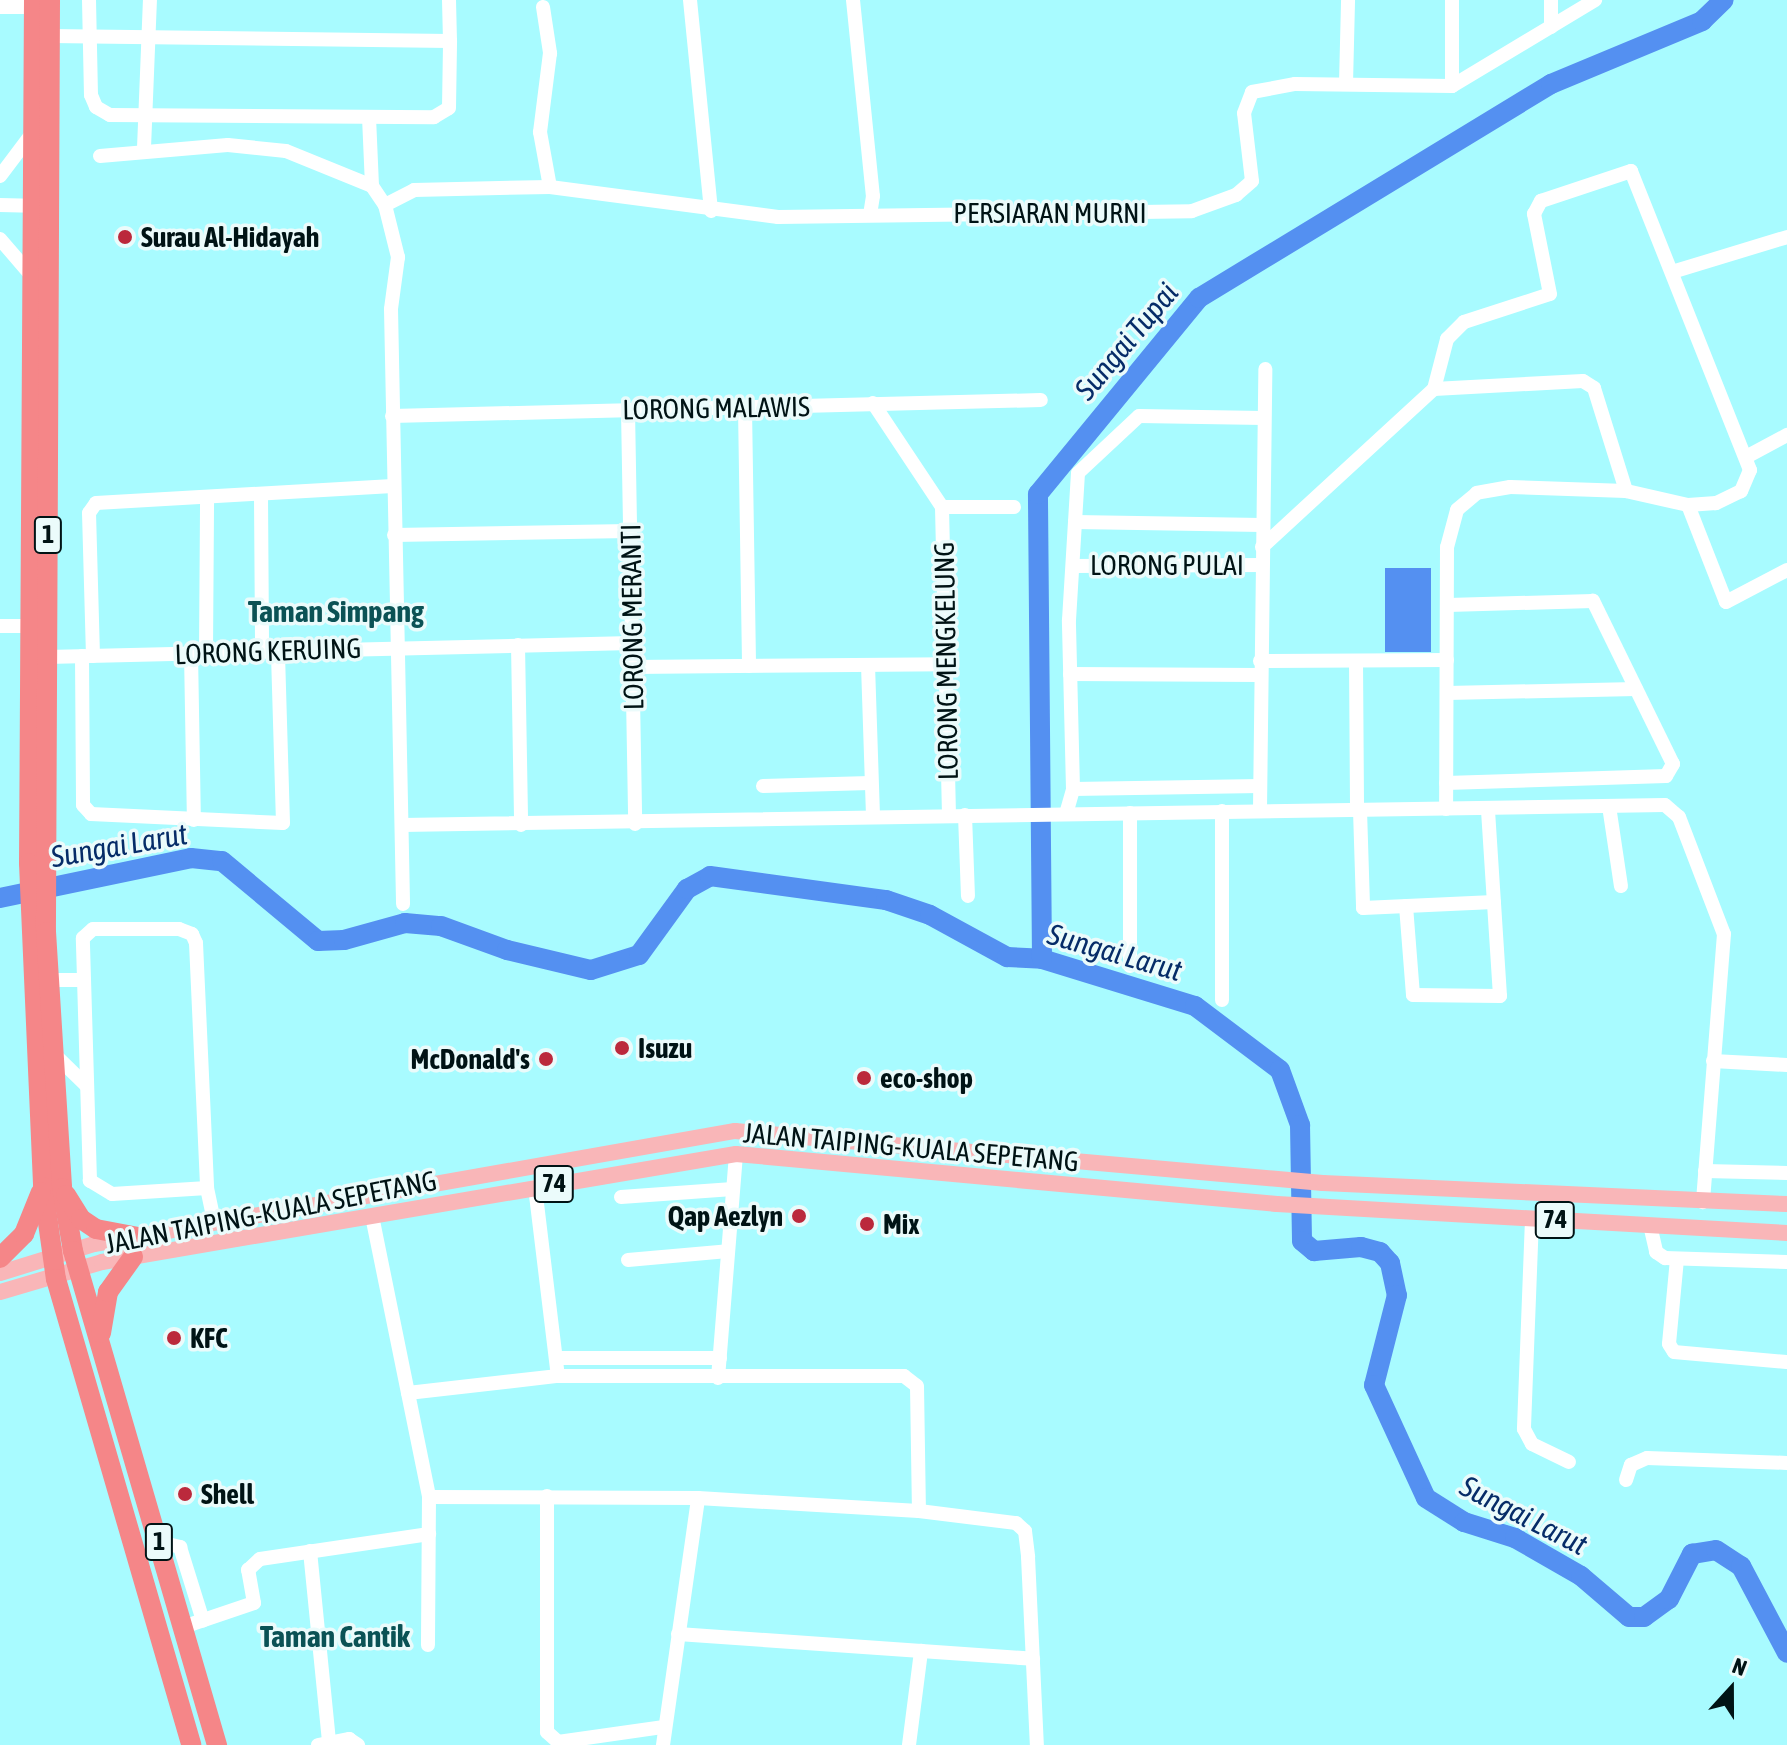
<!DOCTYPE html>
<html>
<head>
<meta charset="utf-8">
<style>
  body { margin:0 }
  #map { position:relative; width:1787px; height:1745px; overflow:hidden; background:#a8fbff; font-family:"Asap Condensed",sans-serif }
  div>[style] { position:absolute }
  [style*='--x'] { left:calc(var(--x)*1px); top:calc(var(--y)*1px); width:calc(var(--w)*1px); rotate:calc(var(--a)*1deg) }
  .water>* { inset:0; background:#5490f1; transform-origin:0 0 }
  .river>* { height:20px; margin:-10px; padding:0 10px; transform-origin:10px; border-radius:10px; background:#5490f1 }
  .minor>* { height:14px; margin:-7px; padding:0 7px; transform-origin:7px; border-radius:7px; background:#fff }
  .major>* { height:16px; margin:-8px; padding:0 8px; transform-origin:8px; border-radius:8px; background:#f9b6b8 }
  .highway>* { height:20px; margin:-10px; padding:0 10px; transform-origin:10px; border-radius:10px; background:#f58688 }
  .dots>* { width:22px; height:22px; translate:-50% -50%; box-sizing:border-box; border:4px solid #ebfbfb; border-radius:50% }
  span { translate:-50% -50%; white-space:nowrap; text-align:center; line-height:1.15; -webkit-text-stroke:7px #ebfbfb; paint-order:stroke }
  .shield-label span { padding:2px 6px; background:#ebfbfb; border:2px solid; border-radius:6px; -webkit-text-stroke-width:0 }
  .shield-label { font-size:26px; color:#001315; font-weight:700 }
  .street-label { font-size:28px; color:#001315 }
  .poi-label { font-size:28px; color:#001315; font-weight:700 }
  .left { translate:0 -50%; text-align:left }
  .right { translate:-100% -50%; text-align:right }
  .water-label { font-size:30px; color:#062c68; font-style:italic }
  .neighbourhood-label { font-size:30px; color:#0b5255; font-weight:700 }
  .north { position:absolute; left:1691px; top:1649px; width:80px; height:80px; -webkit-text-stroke:6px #ebfbfb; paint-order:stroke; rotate:21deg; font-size:22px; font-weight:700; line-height:32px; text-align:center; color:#001315 }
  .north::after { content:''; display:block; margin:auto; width:28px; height:36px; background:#001315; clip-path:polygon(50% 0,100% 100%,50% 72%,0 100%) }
</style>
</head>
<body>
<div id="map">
  <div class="water">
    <i style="left:1385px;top:568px;width:46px;height:84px"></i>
  </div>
  <div class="river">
    <i style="--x:0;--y:898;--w:195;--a:-11.8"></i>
    <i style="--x:191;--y:858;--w:31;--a:6"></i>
    <i style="--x:222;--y:861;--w:125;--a:39.8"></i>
    <i style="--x:318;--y:941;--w:26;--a:-2"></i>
    <i style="--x:344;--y:940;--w:63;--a:-15.6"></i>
    <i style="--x:405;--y:923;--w:36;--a:5"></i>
    <i style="--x:441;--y:926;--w:70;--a:20"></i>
    <i style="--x:507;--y:950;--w:86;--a:13.4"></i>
    <i style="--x:591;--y:970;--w:50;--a:-17.4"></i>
    <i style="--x:639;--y:955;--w:82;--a:-54"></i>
    <i style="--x:687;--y:889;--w:26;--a:-29"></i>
    <i style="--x:710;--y:876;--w:178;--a:7.8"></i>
    <i style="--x:886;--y:900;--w:46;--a:18.8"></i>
    <i style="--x:930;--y:915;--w:88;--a:28.6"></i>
    <i style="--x:1007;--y:957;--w:35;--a:3"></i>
    <i style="--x:1042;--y:959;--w:160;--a:17.1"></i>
    <i style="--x:1195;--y:1006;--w:106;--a:37"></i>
    <i style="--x:1280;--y:1070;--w:59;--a:70"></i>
    <i style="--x:1300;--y:1125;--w:116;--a:89"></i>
    <i style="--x:1302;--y:1241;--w:16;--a:40"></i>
    <i style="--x:1314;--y:1251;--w:47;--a:-4.9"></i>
    <i style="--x:1361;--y:1247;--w:20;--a:15"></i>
    <i style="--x:1380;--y:1252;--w:15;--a:48"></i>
    <i style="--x:1390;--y:1263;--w:33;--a:78"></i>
    <i style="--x:1397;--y:1295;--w:93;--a:104.3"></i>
    <i style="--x:1374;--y:1385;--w:124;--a:65.3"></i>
    <i style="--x:1426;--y:1498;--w:45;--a:32.3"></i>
    <i style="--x:1464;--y:1522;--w:53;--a:17.4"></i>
    <i style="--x:1515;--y:1538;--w:76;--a:29.9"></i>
    <i style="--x:1581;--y:1576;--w:63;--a:40.5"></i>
    <i style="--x:1629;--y:1617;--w:15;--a:0"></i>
    <i style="--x:1644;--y:1617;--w:31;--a:-36"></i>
    <i style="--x:1669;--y:1599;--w:51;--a:-62.9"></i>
    <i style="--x:1692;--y:1554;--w:24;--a:-9"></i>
    <i style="--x:1716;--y:1550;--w:30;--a:33"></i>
    <i style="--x:1741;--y:1566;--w:98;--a:62.1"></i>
    <i style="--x:1042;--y:959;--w:465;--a:-90.5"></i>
    <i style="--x:1038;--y:494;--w:254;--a:-50.6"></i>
    <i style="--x:1199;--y:298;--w:412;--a:-31.3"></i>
    <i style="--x:1551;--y:84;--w:164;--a:-22.6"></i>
    <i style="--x:1702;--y:21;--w:30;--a:-44"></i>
  </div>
  <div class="minor">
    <i style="--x:89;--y:0;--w:95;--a:88.8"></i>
    <i style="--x:91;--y:95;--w:13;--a:67"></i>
    <i style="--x:96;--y:107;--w:16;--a:30"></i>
    <i style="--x:110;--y:115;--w:324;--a:0.4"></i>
    <i style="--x:434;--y:117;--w:17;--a:-31"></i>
    <i style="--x:449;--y:108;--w:67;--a:-89.1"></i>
    <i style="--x:690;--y:0;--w:212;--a:84.3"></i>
    <i style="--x:853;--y:0;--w:197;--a:84.2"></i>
    <i style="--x:873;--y:196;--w:19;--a:99"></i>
    <i style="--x:1452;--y:0;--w:86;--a:90"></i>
    <i style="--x:0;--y:7;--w:34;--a:0"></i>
    <i style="--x:543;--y:7;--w:47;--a:81.3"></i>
    <i style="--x:550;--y:53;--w:80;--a:97.2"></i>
    <i style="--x:540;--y:132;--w:56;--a:79.7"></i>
    <i style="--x:1551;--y:27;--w:27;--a:-90"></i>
    <i style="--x:50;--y:36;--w:400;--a:0.7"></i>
    <i style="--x:450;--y:41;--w:41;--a:-91.4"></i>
    <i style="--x:1346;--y:84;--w:84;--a:-88.6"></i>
    <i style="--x:369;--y:117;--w:69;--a:87.5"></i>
    <i style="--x:144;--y:148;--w:148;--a:-87.7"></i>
    <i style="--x:100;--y:156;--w:128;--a:-4.9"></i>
    <i style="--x:228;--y:145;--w:58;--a:5.9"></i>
    <i style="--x:286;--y:151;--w:93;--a:22.1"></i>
    <i style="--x:372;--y:186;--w:23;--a:56"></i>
    <i style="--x:385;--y:205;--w:54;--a:76"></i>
    <i style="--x:398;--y:257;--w:52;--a:97.7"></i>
    <i style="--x:391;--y:309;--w:595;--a:88.84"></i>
    <i style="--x:0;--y:176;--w:51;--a:-52.9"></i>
    <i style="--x:0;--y:205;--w:41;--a:1.4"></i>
    <i style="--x:385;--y:205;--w:33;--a:-27"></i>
    <i style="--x:414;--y:190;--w:136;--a:-1.3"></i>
    <i style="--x:550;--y:187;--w:230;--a:7.5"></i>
    <i style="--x:778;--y:217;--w:414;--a:-0.8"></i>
    <i style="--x:1192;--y:211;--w:47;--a:-20"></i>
    <i style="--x:1236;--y:195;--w:21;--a:-41"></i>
    <i style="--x:1252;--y:181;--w:68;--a:-96.7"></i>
    <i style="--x:1244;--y:113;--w:22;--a:-69"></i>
    <i style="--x:1252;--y:92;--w:44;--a:-10.5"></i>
    <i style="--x:1295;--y:84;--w:157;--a:0.7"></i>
    <i style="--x:1452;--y:86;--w:167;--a:-31"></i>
    <i style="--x:0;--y:239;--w:48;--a:49.3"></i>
    <i style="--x:1672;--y:272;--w:120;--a:-16.9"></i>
    <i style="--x:1434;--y:389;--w:52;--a:-75.4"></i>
    <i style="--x:1447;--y:339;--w:24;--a:-45"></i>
    <i style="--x:1464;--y:322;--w:90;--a:-18"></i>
    <i style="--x:1550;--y:294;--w:82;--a:-101.3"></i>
    <i style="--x:1534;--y:214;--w:15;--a:-62"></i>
    <i style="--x:1541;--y:201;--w:95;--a:-18.4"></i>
    <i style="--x:1631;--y:171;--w:322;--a:68.3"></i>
    <i style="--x:1750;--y:470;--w:23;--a:113"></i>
    <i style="--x:1741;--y:491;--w:28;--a:154"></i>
    <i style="--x:1716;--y:503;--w:28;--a:176"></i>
    <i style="--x:1688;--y:505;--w:64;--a:-167.3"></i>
    <i style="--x:1626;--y:491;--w:116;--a:-178"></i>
    <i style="--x:1510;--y:487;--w:34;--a:170"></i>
    <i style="--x:1477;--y:493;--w:26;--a:140"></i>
    <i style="--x:1457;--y:510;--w:38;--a:105"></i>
    <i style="--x:1447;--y:547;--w:262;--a:90.2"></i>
    <i style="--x:873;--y:403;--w:125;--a:56.4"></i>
    <i style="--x:942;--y:507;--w:308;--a:88.7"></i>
    <i style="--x:745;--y:408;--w:258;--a:89.1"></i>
    <i style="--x:628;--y:410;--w:414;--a:89"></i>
    <i style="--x:392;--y:416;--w:649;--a:-1.41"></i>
    <i style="--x:1746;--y:457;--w:47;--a:-28.2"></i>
    <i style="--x:261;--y:497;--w:154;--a:89.6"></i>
    <i style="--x:1688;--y:505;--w:104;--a:68.6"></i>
    <i style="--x:1726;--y:602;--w:69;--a:-27.7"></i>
    <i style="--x:942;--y:507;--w:72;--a:0"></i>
    <i style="--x:1075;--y:522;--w:187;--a:0.9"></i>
    <i style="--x:394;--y:535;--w:236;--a:-1"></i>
    <i style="--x:1262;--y:547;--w:234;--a:-42.6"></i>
    <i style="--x:1434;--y:389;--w:149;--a:-3.1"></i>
    <i style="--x:1583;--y:381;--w:13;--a:32"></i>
    <i style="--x:1594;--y:388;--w:108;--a:72.7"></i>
    <i style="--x:1073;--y:566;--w:189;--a:-0.3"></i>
    <i style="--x:0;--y:626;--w:28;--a:0"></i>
    <i style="--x:518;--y:645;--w:180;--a:89"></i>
    <i style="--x:206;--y:652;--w:154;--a:-89.6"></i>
    <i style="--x:191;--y:653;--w:167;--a:89"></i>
    <i style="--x:82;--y:656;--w:149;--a:89.6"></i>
    <i style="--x:83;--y:805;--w:12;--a:48"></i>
    <i style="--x:91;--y:814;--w:192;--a:2.7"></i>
    <i style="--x:283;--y:823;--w:173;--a:-91.7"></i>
    <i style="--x:93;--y:656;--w:143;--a:-91.6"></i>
    <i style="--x:89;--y:513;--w:12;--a:-55"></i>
    <i style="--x:96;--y:503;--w:297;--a:-3.3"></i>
    <i style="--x:47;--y:657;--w:585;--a:-1.37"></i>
    <i style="--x:1260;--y:661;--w:187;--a:-0.3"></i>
    <i style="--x:1356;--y:661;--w:150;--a:89.6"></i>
    <i style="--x:868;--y:665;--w:152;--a:88.1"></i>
    <i style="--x:632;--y:667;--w:314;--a:-0.5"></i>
    <i style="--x:1070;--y:674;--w:190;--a:0.3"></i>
    <i style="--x:1447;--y:693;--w:189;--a:-1.2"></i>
    <i style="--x:1446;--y:783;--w:220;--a:-1.8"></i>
    <i style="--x:1666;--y:776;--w:14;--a:-60"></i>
    <i style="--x:1673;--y:764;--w:182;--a:-116.1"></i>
    <i style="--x:1593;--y:601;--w:145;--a:178.4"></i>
    <i style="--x:763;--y:786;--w:107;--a:-1.6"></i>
    <i style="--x:1073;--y:789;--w:187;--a:-0.9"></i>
    <i style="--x:1609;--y:806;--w:81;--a:81.5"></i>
    <i style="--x:1260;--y:809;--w:440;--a:-89.3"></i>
    <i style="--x:1360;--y:810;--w:98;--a:88.2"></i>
    <i style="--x:1363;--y:908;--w:131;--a:-2.6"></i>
    <i style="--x:1222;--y:811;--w:189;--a:90"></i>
    <i style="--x:1066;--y:814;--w:26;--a:-74"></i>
    <i style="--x:1073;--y:789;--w:169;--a:-91.4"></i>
    <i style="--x:1069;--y:620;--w:147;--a:-86.5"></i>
    <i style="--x:1078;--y:473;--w:83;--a:-43.1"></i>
    <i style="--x:1139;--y:416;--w:125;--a:0.9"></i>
    <i style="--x:965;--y:815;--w:81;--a:87.9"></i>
    <i style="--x:402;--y:825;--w:1263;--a:-0.91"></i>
    <i style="--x:1665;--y:805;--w:18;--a:41"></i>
    <i style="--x:1679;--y:817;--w:125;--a:69"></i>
    <i style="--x:1724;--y:934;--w:269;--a:94.5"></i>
    <i style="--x:1406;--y:906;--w:89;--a:85.5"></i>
    <i style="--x:1413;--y:995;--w:87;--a:0.7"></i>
    <i style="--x:1500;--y:996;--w:188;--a:-93.7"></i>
    <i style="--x:1130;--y:966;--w:153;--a:-90"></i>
    <i style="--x:49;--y:980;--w:35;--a:0"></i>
    <i style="--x:52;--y:1052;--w:49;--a:44.2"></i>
    <i style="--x:1713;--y:1061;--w:74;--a:3.1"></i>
    <i style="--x:1705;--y:1171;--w:82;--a:1.4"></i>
    <i style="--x:535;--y:1187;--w:190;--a:83.1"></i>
    <i style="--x:207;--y:1188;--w:95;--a:176.4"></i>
    <i style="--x:112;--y:1194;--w:26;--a:-149"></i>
    <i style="--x:90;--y:1181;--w:243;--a:-91.7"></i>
    <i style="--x:83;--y:938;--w:13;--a:-42"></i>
    <i style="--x:93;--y:929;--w:86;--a:0"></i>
    <i style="--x:179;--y:929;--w:14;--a:21"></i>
    <i style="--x:192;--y:934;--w:10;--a:66"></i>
    <i style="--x:196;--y:943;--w:245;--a:87.4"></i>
    <i style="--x:207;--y:1188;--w:35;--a:78"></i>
    <i style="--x:621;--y:1197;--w:112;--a:-4.1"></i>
    <i style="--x:372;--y:1216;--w:287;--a:78.5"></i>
    <i style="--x:429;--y:1497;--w:148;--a:90.4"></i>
    <i style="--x:1532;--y:1219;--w:210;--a:92.2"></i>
    <i style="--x:1524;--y:1429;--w:17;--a:62"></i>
    <i style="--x:1532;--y:1444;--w:41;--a:25.9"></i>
    <i style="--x:1650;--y:1225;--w:28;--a:77"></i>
    <i style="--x:1656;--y:1252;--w:11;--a:34"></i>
    <i style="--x:1665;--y:1258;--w:122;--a:1.9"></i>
    <i style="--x:1677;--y:1259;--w:85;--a:95.4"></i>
    <i style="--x:1669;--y:1344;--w:9;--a:58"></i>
    <i style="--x:1674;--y:1352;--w:113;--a:5.1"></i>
    <i style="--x:628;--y:1260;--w:100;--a:-5.1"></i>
    <i style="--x:556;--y:1358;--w:164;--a:0"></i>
    <i style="--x:718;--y:1378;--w:225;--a:-85.4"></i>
    <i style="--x:408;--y:1393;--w:151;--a:-6.5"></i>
    <i style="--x:558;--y:1376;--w:346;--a:0"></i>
    <i style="--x:904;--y:1376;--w:16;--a:38"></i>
    <i style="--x:917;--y:1386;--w:125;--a:89.1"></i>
    <i style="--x:1626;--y:1480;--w:16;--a:-72"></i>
    <i style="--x:1631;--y:1465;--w:17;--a:-24"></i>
    <i style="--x:1647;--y:1458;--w:140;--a:2"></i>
    <i style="--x:547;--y:1496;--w:236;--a:90"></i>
    <i style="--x:547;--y:1732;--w:15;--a:42"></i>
    <i style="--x:558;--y:1742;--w:107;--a:-8.1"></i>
    <i style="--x:429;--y:1497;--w:269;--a:0.2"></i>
    <i style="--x:698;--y:1498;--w:221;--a:3.4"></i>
    <i style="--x:919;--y:1511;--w:98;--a:7.1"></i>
    <i style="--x:1016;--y:1523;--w:12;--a:42"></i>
    <i style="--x:1025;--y:1531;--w:26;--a:83"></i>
    <i style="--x:1028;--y:1557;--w:188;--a:87.3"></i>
    <i style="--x:159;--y:1542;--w:22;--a:13"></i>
    <i style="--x:180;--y:1547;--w:77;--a:72.7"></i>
    <i style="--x:310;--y:1551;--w:191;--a:84.3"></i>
    <i style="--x:183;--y:1627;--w:75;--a:-18.7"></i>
    <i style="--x:254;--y:1603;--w:34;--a:-100"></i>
    <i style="--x:248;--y:1570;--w:16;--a:-43"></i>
    <i style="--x:260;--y:1559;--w:171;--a:-8.4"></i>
    <i style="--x:678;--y:1634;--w:356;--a:4"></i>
    <i style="--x:318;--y:1745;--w:32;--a:-11"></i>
    <i style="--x:349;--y:1739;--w:11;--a:34"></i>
    <i style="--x:663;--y:1745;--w:249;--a:-81.9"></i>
    <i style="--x:909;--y:1745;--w:95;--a:-82.7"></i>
  </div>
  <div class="major">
    <i style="--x:0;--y:1273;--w:98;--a:-17.1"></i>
    <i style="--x:94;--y:1244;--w:651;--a:-10"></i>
    <i style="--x:735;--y:1131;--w:590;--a:5.05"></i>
    <i style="--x:1323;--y:1183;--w:464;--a:2.6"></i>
    <i style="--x:0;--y:1292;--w:106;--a:-16.4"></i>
    <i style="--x:102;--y:1262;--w:643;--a:-9.67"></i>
    <i style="--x:736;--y:1154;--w:543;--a:5.28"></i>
    <i style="--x:1277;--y:1204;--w:511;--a:3.25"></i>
  </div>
  <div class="highway">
    <i style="--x:34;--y:0;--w:863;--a:90.33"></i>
    <i style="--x:29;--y:863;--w:324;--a:87.5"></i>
    <i style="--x:43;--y:1187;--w:93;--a:82"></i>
    <i style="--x:56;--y:1279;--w:485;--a:73.8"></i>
    <i style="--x:50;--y:0;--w:932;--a:90.25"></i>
    <i style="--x:46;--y:932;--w:256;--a:86.4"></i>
    <i style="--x:62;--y:1188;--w:64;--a:80.1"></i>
    <i style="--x:73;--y:1251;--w:515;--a:73.75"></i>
    <i style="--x:66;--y:1195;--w:28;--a:58"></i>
    <i style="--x:81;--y:1219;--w:18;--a:34"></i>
    <i style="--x:96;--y:1229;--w:43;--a:10.8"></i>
    <i style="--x:0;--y:1258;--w:34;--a:-45"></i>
    <i style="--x:24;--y:1234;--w:45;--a:-68"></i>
    <i style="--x:101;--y:1333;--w:42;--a:-80.3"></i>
    <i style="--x:108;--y:1292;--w:43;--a:-54.5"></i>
  </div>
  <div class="dots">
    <i style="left:125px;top:237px;background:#bb293c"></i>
    <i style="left:622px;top:1048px;background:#bb293c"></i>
    <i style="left:546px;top:1059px;background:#bb293c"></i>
    <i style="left:864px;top:1078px;background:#bb293c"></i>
    <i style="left:799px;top:1216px;background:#bb293c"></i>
    <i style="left:867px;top:1224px;background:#bb293c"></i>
    <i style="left:174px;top:1338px;background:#bb293c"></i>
    <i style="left:185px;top:1494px;background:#bb293c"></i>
  </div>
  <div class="shield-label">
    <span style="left:48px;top:535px">1</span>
    <span style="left:554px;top:1184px">74</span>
    <span style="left:1555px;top:1220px">74</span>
    <span style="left:159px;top:1542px">1</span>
  </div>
  <div class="street-label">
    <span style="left:1050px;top:213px">PERSIARAN MURNI</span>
    <span style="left:716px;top:408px;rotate:-1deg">LORONG MALAWIS</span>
    <span style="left:1167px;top:565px">LORONG PULAI</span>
    <span style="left:632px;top:617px;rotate:-91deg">LORONG MERANTI</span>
    <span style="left:268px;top:651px;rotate:-2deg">LORONG KERUING</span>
    <span style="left:946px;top:661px;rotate:-91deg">LORONG MENGKELUNG</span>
    <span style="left:911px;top:1147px;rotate:5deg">JALAN TAIPING-KUALA SEPETANG</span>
    <span style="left:271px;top:1212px;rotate:-11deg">JALAN TAIPING-KUALA SEPETANG</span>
  </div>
  <div class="poi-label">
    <span class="left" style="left:141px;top:237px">Surau Al-Hidayah</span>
    <span class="left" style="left:638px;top:1048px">Isuzu</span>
    <span class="right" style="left:530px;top:1059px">McDonald's</span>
    <span class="left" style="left:880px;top:1078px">eco-shop</span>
    <span class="right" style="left:783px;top:1216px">Qap Aezlyn</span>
    <span class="left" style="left:883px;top:1224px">Mix</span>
    <span class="left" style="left:190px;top:1338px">KFC</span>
    <span class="left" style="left:201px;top:1494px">Shell</span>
  </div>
  <div class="water-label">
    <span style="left:1126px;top:341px;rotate:-50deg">Sungai Tupai</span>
    <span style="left:119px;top:845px;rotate:-10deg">Sungai Larut</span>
    <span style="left:1115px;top:952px;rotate:16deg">Sungai Larut</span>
    <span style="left:1524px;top:1515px;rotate:27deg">Sungai Larut</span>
  </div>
  <div class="neighbourhood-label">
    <span style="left:336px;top:611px">Taman Simpang</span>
    <span style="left:335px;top:1636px">Taman Cantik</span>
  </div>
  <div class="north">N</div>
</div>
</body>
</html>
